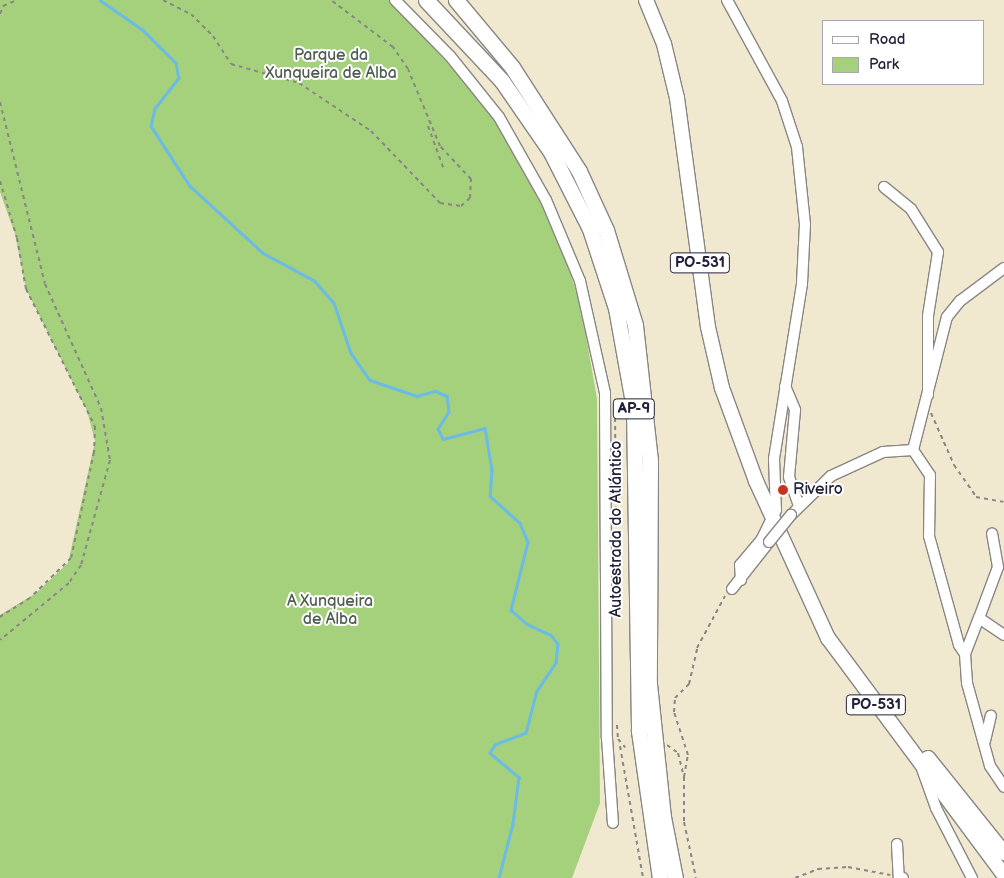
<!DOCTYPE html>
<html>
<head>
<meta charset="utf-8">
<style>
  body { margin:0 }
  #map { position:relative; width:1004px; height:878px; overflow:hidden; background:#f0e9cf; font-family:"Balsamiq Sans",sans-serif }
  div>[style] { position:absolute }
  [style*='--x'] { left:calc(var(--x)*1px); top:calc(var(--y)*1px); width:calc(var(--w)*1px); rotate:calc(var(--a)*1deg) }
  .green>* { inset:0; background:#a5d07c }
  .stream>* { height:2.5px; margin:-1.25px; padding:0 1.25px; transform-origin:1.25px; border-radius:1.25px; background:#6bbbe6 }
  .path>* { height:2px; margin-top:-1px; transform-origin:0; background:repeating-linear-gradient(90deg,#898685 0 4px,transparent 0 8px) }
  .roads { filter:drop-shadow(1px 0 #898685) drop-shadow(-1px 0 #898685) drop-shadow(0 1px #898685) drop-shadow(0 -1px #898685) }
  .minor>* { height:10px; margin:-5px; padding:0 5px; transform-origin:5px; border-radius:5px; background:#fff }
  .major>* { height:14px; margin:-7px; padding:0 7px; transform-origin:7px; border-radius:7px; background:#fff }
  .highway>* { height:15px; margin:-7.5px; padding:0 7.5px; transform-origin:7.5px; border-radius:7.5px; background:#fff }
  .bridges { filter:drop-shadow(1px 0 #898685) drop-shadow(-1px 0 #898685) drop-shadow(0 1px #898685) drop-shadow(0 -1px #898685) }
  .minor-bridge>* { height:10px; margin:-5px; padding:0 5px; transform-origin:5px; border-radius:5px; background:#fff }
  .dots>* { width:14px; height:14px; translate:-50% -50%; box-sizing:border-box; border:2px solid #fff; border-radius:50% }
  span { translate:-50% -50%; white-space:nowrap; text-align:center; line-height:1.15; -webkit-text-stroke:4px #fff; paint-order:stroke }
  .shield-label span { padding:1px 4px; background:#fff; border:1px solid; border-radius:4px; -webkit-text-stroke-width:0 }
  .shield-label { font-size:15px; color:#22223b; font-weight:700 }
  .park-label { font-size:16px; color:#505f52 }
  .poi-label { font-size:16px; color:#22223b }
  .left { translate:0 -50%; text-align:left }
  .street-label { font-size:16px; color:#22223b }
  .legend { position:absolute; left:822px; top:20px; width:162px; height:65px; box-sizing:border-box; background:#fff; border:1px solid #a7a7b1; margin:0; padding:6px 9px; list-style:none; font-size:15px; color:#22223b }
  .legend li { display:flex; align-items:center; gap:10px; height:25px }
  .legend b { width:25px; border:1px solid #a7a7b1 }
</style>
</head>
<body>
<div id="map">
  <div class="green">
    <i style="clip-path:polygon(0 0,391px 0,492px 113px,538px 192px,567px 263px,581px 307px,597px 399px,600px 803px,572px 878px,0 878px,0 615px,36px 593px,68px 563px,95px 441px,87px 411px,26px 289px,15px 234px,0 192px)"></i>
  </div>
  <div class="stream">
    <i style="--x:100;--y:0;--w:52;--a:34.9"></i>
    <i style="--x:143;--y:30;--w:47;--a:45"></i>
    <i style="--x:176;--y:63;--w:15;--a:79"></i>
    <i style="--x:179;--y:78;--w:39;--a:128"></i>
    <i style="--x:155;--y:109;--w:17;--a:103"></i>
    <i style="--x:151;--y:126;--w:72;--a:57"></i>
    <i style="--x:190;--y:186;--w:99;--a:42.5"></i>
    <i style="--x:263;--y:253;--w:59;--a:28.3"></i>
    <i style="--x:315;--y:281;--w:29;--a:49"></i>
    <i style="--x:334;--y:303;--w:53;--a:71.2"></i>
    <i style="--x:351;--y:353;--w:33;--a:55"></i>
    <i style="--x:370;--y:380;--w:50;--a:18.8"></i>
    <i style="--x:417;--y:396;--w:19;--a:-16"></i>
    <i style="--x:435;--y:391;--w:13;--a:23"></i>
    <i style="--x:447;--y:396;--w:16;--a:83"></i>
    <i style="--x:449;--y:412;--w:20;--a:123"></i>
    <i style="--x:438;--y:429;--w:11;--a:63"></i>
    <i style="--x:443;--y:439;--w:43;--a:-14.7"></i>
    <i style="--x:485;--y:428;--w:43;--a:80.5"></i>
    <i style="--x:492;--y:470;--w:26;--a:94"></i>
    <i style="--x:490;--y:496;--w:40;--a:42"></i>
    <i style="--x:520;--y:523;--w:21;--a:67"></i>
    <i style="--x:528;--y:542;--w:70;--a:104"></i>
    <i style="--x:511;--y:610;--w:21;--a:41"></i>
    <i style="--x:527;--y:624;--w:26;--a:25"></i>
    <i style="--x:551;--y:635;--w:11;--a:52"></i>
    <i style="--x:558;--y:644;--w:19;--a:96"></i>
    <i style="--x:556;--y:663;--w:34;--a:124"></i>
    <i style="--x:537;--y:691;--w:43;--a:104.7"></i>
    <i style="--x:526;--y:733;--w:33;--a:159"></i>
    <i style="--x:495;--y:745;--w:9;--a:122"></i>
    <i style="--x:490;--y:753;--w:38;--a:40"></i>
    <i style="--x:519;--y:777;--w:47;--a:97.3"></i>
    <i style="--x:513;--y:824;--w:56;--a:104.5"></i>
  </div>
  <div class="path">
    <i style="--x:163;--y:0;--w:31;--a:27"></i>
    <i style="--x:191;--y:14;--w:31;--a:45"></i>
    <i style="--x:213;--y:36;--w:33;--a:57"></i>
    <i style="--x:231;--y:64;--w:71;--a:15.6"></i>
    <i style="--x:299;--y:83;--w:87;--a:33.7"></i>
    <i style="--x:371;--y:131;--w:100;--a:46.2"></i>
    <i style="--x:440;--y:203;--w:21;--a:8"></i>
    <i style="--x:461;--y:206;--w:12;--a:-42"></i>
    <i style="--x:470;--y:198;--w:19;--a:-87"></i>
    <i style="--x:471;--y:179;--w:45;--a:-133.2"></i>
    <i style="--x:440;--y:146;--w:83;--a:-112.6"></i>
    <i style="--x:408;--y:69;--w:27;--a:-124"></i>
    <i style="--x:393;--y:47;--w:78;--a:-142.8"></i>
    <i style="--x:0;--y:14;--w:9;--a:-69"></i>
    <i style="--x:3;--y:6;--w:15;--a:-23"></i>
    <i style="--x:0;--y:102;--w:187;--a:76.1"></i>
    <i style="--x:45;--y:284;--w:136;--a:65.7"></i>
    <i style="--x:101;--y:408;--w:53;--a:80.2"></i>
    <i style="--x:110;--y:460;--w:109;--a:105.4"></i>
    <i style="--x:81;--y:565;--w:22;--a:124"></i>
    <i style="--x:69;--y:583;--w:89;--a:140.4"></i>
    <i style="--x:428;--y:126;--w:44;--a:69.9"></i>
    <i style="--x:0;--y:181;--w:59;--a:73.4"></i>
    <i style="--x:17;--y:238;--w:52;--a:80"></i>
    <i style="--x:26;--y:289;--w:153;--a:63.3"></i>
    <i style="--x:95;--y:426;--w:26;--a:92"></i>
    <i style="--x:94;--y:452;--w:108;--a:102.2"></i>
    <i style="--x:71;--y:558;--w:57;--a:135.7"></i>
    <i style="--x:30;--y:598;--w:36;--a:148"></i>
    <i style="--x:615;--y:410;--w:120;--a:89.5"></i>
    <i style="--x:931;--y:413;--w:57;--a:66.1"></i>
    <i style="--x:954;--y:465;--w:39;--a:55"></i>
    <i style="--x:976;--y:497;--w:28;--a:10"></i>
    <i style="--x:617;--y:725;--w:14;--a:86"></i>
    <i style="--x:618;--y:739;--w:11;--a:49"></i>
    <i style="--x:667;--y:745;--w:14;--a:36"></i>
    <i style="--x:678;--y:753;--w:25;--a:76"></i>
    <i style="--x:684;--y:777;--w:45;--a:90"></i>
    <i style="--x:684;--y:822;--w:57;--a:77.9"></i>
    <i style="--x:620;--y:746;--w:134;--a:80.1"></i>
    <i style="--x:684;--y:777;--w:22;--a:-80"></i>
    <i style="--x:688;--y:755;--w:45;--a:-108"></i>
    <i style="--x:674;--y:712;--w:14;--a:-86"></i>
    <i style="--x:675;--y:698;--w:20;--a:-45"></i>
    <i style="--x:689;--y:684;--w:37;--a:-77"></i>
    <i style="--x:697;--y:648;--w:59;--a:-61.7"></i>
    <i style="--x:795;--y:878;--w:25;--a:-21"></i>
    <i style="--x:818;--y:869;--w:30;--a:-4"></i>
    <i style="--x:848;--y:867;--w:43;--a:10.8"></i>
  </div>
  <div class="roads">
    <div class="minor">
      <i style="--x:395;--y:0;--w:78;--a:45.5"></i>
      <i style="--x:450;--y:56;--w:78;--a:51.2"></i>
      <i style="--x:499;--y:117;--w:95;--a:60.5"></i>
      <i style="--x:546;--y:200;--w:88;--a:67.2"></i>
      <i style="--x:580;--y:281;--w:115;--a:77.4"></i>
      <i style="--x:605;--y:393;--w:345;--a:89.7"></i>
      <i style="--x:607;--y:738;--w:85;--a:86"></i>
      <i style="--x:727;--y:0;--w:115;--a:61.4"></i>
      <i style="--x:782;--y:101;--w:48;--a:71.9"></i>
      <i style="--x:797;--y:147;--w:77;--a:84.1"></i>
      <i style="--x:805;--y:224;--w:60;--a:92.9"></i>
      <i style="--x:802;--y:284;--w:177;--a:99.1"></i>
      <i style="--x:774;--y:459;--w:51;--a:87.8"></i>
      <i style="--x:776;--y:510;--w:32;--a:116"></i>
      <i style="--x:762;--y:539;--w:34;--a:130"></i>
      <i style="--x:740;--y:565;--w:15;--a:86"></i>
      <i style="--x:884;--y:187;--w:35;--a:39"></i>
      <i style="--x:911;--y:209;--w:51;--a:57.9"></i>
      <i style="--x:938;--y:252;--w:65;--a:98.9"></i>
      <i style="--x:928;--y:316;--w:79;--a:90"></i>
      <i style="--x:785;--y:386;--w:26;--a:67"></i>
      <i style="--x:795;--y:410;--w:67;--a:95.1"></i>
      <i style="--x:789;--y:477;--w:31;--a:71"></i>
      <i style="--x:913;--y:450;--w:137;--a:-75.7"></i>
      <i style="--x:947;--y:317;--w:21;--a:-51"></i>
      <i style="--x:960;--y:301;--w:55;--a:-36.9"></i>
      <i style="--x:791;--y:515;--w:56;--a:-44.3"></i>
      <i style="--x:831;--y:476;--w:57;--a:-24.8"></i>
      <i style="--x:883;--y:452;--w:30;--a:-4"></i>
      <i style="--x:913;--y:450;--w:30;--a:56"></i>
      <i style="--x:930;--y:475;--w:61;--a:90.9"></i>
      <i style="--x:929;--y:536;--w:113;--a:74.6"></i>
      <i style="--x:959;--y:645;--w:11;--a:56"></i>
      <i style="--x:965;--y:654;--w:39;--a:-69"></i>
      <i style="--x:979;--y:618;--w:30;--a:34"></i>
      <i style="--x:732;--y:589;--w:60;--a:-51.8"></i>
      <i style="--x:979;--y:618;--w:54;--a:-69.6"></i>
      <i style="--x:998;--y:567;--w:34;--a:-100"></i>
      <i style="--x:965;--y:654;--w:29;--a:86"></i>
      <i style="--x:967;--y:683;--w:86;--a:74.5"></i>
      <i style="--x:990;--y:766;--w:25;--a:56"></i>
      <i style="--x:985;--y:741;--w:26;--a:-77"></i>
      <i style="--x:921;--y:766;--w:45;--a:70.3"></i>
      <i style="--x:936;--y:808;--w:79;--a:62.8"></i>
      <i style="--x:897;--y:844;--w:33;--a:87"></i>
      <i style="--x:899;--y:877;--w:4;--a:14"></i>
    </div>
    <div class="major">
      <i style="--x:646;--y:0;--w:48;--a:67.8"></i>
      <i style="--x:664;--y:44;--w:56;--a:76.5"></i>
      <i style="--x:677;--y:98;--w:231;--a:82.3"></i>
      <i style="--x:708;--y:327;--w:63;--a:77.1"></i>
      <i style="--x:722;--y:388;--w:99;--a:69.9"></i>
      <i style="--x:756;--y:481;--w:173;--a:65.4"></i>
      <i style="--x:828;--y:638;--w:295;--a:53.4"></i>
      <i style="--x:928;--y:758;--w:122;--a:51.3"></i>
    </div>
    <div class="highway">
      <i style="--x:426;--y:0;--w:111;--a:46.8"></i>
      <i style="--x:502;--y:81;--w:86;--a:55.4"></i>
      <i style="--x:551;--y:152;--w:86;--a:63.1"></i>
      <i style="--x:590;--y:229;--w:83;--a:71.8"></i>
      <i style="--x:616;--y:308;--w:102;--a:79.8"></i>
      <i style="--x:634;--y:408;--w:323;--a:89.1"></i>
      <i style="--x:639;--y:731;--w:148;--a:81.9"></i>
      <i style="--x:456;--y:0;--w:87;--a:50.1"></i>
      <i style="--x:512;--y:67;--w:124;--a:57.2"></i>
      <i style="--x:579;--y:171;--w:65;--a:65.4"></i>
      <i style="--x:606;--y:230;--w:99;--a:73"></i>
      <i style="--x:635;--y:325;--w:136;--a:83.7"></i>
      <i style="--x:650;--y:460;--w:224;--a:90.3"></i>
      <i style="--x:649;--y:684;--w:134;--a:84"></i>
      <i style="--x:663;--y:817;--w:62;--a:78.9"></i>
    </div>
  </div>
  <div class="bridges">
    <div class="minor-bridge">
      <i style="--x:769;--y:542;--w:35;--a:-51"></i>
    </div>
  </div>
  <div class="dots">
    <i style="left:783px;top:490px;background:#c8321e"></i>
  </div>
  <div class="shield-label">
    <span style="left:700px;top:263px">PO-531</span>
    <span style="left:634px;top:409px">AP-9</span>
    <span style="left:876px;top:705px">PO-531</span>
  </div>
  <div class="park-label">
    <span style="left:331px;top:65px">Parque da<br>Xunqueira de Alba</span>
    <span style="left:330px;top:611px">A Xunqueira<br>de Alba</span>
  </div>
  <div class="poi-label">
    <span class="left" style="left:793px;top:490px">Riveiro</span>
  </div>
  <div class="street-label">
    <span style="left:617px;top:529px;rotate:-90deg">Autoestrada do Atlántico</span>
  </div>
  <ul class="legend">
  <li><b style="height:6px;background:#fff"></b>Road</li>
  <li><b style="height:14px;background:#a5d07c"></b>Park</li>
  </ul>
</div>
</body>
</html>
